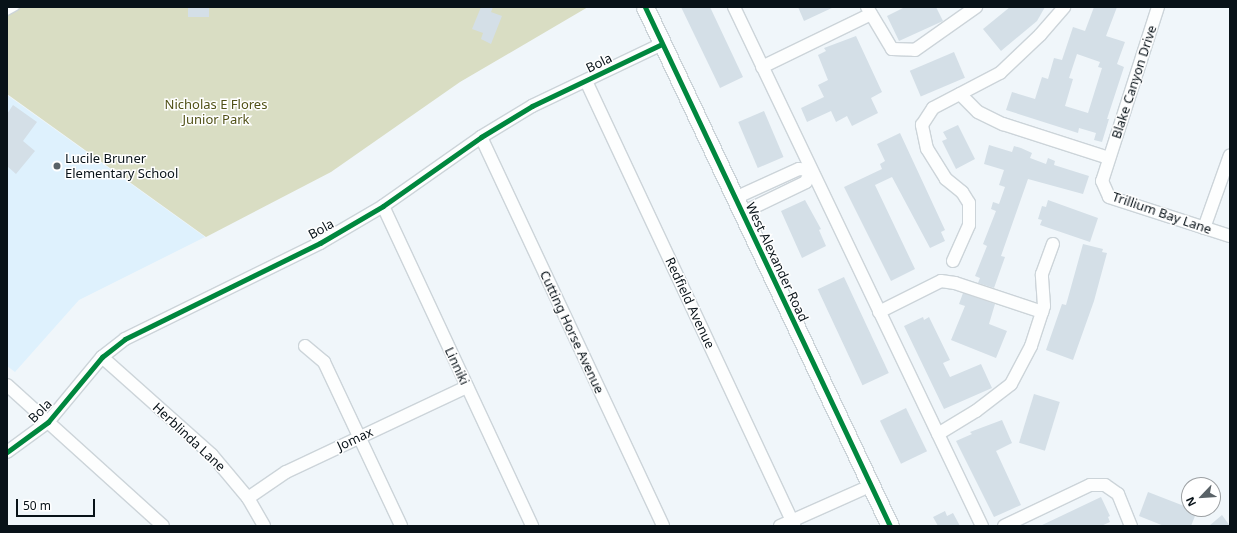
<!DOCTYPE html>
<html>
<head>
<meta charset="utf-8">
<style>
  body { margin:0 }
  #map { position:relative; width:1237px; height:533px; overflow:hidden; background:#f0f6fa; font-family:"Noto Sans",sans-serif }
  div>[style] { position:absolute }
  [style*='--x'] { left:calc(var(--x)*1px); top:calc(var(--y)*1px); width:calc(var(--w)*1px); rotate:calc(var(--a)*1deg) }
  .built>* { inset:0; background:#def1fd }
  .green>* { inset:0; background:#d9ddc3 }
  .building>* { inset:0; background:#d4dfe7; transform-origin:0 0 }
  .roads { filter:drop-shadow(1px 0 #ccd4d9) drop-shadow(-1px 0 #ccd4d9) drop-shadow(0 1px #ccd4d9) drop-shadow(0 -1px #ccd4d9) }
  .lane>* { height:6px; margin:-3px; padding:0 3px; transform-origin:3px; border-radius:3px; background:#fdfefe }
  .street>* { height:12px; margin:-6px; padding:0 6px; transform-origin:6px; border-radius:6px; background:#fdfefe }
  .secondary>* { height:17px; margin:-8.5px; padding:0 8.5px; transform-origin:8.5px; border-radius:8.5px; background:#fdfefe }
  .cycleway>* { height:5px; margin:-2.5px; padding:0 2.5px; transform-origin:2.5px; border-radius:2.5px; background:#00873e }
  .dots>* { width:11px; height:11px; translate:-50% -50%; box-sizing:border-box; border:2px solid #fff; border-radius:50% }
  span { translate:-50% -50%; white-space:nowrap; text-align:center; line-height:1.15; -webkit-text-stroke:3px #fff; paint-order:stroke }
  .street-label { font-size:13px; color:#081218 }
  .park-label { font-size:13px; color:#515117 }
  .poi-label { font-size:13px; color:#081218 }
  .left { translate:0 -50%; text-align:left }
  .frame { position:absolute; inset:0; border:8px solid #081218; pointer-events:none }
  .north { position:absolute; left:1181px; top:477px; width:40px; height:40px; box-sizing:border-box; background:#fff; border:1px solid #9ca0a3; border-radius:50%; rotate:245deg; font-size:11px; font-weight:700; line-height:16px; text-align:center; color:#081218 }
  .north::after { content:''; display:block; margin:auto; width:14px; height:18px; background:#596267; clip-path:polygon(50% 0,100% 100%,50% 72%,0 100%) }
  .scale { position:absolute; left:16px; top:499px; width:79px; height:18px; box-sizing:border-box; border:2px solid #081218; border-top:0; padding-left:5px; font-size:12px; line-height:14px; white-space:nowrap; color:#081218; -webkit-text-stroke:3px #fff; paint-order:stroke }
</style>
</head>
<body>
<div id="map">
  <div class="built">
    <i style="clip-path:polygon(7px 95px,205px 237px,79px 300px,15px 372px,7px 366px)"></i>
  </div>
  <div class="green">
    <i style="clip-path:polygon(7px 7px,588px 7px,460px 82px,331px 172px,206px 237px,7px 94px)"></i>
  </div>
  <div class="building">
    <i style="left:188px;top:7px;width:21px;height:10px"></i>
    <i style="clip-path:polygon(481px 7px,493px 7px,491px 12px,502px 16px,491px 44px,481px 39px,483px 33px,472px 29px)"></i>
    <i style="clip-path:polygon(681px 7px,710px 7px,743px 77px,720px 88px)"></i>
    <i style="clip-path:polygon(798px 7px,834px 7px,804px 21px)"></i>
    <i style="clip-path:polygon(905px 7px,936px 7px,943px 21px,899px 41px,887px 16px)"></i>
    <i style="clip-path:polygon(1010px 7px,1045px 7px,1037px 21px,1001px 51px,983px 29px)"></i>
    <i style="clip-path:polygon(evenodd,1094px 7px,1117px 7px,1106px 36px,1125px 42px,1117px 64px,1124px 67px,1107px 119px,1109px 119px,1102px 142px,1094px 140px,1096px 133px,1079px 128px,1078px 133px,1006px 110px,1012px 92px,1035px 99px,1042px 77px,1048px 79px,1054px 58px,1062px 60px,1073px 27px,1085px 31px,1094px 7px,1077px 54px,1100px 62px,1098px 67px,1102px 68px,1088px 113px,1065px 106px,1073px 79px,1069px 78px,1077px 54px)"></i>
    <i style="clip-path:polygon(856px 36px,882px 92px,871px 98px,878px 113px,852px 126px,847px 116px,836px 122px,831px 111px,807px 122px,801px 108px,824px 97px,818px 85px,828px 80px,818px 55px,826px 51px,824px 48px)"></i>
    <i style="left:954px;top:52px;width:28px;height:48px;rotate:67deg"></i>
    <i style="clip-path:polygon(13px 105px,37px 122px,23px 141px,35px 151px,16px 174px,7px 166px,7px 114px)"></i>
    <i style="left:764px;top:111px;width:50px;height:28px;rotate:67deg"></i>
    <i style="clip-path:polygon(958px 125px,975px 159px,956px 169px,942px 141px,947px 139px,943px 132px)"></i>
    <i style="clip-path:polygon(900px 133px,945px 230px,941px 232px,945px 241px,930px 248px,892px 177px,875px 185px,915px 269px,891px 281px,844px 187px,882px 169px,880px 164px,885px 161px,877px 144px)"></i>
    <i style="clip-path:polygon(989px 145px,1012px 152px,1014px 146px,1021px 148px,1032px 153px,1030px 158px,1046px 164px,1048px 158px,1055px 161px,1054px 165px,1089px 176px,1083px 194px,1028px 179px,1001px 256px,1005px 257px,994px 288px,978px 283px,980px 278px,975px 276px,987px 246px,983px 244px,996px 211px,991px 209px,993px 202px,999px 204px,1005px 187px,999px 185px,1004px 170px,984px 164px)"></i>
    <i style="clip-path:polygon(805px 200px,821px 229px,819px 230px,826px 246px,802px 258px,781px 211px)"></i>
    <i style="clip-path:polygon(1048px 200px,1098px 218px,1090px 242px,1040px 225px,1042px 220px,1038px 219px,1042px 206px,1046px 207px)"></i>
    <i style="clip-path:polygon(1083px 244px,1103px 249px,1102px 252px,1107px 253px,1094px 301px,1073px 360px,1046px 350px,1062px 304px,1066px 305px)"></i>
    <i style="left:844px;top:277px;width:106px;height:29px;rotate:65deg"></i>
    <i style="clip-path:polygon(963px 293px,995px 304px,989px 324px,1007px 331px,996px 358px,951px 340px,965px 306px,959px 304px)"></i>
    <i style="clip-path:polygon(923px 317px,924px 320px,929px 317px,950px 360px,943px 363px,950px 377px,981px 364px,992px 388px,944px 409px,904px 326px)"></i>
    <i style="left:1034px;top:394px;width:27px;height:51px;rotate:17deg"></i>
    <i style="left:906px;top:408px;width:48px;height:29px;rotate:64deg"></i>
    <i style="clip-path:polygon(1002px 420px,1012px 443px,996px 451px,997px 453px,1021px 505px,994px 517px,956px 441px,972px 434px,970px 432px)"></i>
    <i style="clip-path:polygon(1148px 492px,1197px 511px,1191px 526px,1164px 526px,1139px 516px)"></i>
    <i style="clip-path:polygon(1101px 497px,1110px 516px,1108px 517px,1110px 522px,1101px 526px,1040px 526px)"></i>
    <i style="clip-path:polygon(945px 511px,947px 516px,953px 513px,960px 526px,938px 526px,933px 517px)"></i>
    <i style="clip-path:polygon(1222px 515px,1230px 526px,1209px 526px)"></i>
  </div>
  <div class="roads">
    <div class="lane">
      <i style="--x:7;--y:12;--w:10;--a:-29"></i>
    </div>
    <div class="street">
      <i style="--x:734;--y:7;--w:575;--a:64.46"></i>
      <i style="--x:867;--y:7;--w:49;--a:59.2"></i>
      <i style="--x:892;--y:49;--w:23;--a:2"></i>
      <i style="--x:915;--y:50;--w:75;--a:-35.2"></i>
      <i style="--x:1158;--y:7;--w:183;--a:107.8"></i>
      <i style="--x:1102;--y:181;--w:17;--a:66"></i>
      <i style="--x:1109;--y:197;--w:127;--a:17.9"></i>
      <i style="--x:762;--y:67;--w:121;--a:-25.9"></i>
      <i style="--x:586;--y:81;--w:491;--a:64.9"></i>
      <i style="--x:960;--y:94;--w:25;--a:45"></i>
      <i style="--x:978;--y:112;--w:28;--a:26"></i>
      <i style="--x:1003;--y:124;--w:111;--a:17.8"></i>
      <i style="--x:481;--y:137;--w:429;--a:64.9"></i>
      <i style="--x:735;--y:198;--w:70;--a:-24.4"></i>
      <i style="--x:799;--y:169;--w:12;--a:5"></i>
      <i style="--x:811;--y:170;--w:13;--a:113"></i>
      <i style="--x:806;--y:182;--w:71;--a:154.2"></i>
      <i style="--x:383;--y:206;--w:353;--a:65"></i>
      <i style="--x:1204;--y:228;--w:77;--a:-70.4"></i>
      <i style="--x:953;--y:261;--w:39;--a:-66"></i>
      <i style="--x:969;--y:225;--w:22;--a:-90"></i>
      <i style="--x:969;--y:203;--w:13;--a:-122"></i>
      <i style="--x:962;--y:192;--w:21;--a:-141"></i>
      <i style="--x:946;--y:179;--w:36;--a:-122"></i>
      <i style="--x:927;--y:149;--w:25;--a:-102"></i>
      <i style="--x:922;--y:125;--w:20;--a:-57"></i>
      <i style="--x:933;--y:108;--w:76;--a:-27.6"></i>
      <i style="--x:1000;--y:73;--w:55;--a:-43.5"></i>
      <i style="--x:1040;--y:35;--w:37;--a:-49"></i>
      <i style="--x:879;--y:312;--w:69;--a:-26.6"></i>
      <i style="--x:941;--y:281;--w:14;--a:8"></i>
      <i style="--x:955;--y:283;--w:92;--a:18.4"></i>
      <i style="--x:305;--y:346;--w:25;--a:40"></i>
      <i style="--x:324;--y:362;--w:181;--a:64.8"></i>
      <i style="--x:102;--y:357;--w:147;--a:41.7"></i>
      <i style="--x:212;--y:455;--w:56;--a:50.1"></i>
      <i style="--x:248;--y:498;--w:32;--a:60"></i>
      <i style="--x:7;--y:385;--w:210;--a:42.1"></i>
      <i style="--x:938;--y:434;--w:44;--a:-31.2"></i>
      <i style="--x:976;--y:411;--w:44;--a:-37.6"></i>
      <i style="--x:1011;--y:384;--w:43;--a:-62.2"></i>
      <i style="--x:1031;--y:346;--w:42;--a:-72"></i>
      <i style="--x:1044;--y:306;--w:32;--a:-94"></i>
      <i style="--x:1042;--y:274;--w:32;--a:-70"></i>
      <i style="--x:7;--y:452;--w:51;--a:-36.2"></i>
      <i style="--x:48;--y:422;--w:85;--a:-50.3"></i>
      <i style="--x:102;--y:357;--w:29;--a:-38"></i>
      <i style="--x:125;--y:339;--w:217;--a:-26.2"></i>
      <i style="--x:320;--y:243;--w:73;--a:-30.4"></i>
      <i style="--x:383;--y:206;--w:120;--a:-35.1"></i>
      <i style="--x:481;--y:137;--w:60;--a:-31.3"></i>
      <i style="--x:532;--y:106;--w:144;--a:-25.5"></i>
      <i style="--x:248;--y:498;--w:46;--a:-34.4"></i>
      <i style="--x:286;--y:472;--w:200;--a:-25.2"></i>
      <i style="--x:780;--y:526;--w:98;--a:-24"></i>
      <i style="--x:1004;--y:526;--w:95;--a:-25.5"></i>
      <i style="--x:1090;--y:485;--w:15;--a:0"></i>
      <i style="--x:1105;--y:485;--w:16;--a:35"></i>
      <i style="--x:1118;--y:494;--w:35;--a:68"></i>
    </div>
    <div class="secondary">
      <i style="--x:645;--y:7;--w:574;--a:64.73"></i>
    </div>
  </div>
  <div class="cycleway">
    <i style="--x:645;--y:7;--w:574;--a:64.73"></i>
    <i style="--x:7;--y:452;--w:51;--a:-36.2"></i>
    <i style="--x:48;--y:422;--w:85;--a:-50.3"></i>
    <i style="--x:102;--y:357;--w:29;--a:-38"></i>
    <i style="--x:125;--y:339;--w:217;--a:-26.2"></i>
    <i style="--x:320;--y:243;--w:73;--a:-30.4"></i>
    <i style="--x:383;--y:206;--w:120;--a:-35.1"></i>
    <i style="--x:481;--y:137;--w:60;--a:-31.3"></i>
    <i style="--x:532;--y:106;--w:144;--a:-25.5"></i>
  </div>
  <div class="dots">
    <i style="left:57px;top:166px;background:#596267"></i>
  </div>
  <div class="street-label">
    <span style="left:599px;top:63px;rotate:-26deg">Bola</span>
    <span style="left:1134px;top:82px;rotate:-72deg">Blake Canyon Drive</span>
    <span style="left:1162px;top:213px;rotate:19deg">Trillium Bay Lane</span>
    <span style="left:321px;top:229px;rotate:-29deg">Bola</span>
    <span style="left:777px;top:262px;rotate:65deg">West Alexander Road</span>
    <span style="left:690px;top:303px;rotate:65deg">Redfield Avenue</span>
    <span style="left:572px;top:332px;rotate:65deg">Cutting Horse Avenue</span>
    <span style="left:457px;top:366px;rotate:65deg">Linniki</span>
    <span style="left:40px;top:411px;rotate:-45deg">Bola</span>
    <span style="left:189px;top:437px;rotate:43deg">Herblinda Lane</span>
    <span style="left:355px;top:439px;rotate:-25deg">Jomax</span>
  </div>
  <div class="park-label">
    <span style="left:216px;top:112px">Nicholas E Flores<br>Junior Park</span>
  </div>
  <div class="poi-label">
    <span class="left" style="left:65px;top:166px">Lucile Bruner<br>Elementary School</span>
  </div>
  <div class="frame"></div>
  <div class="north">N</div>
  <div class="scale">50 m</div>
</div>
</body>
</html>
